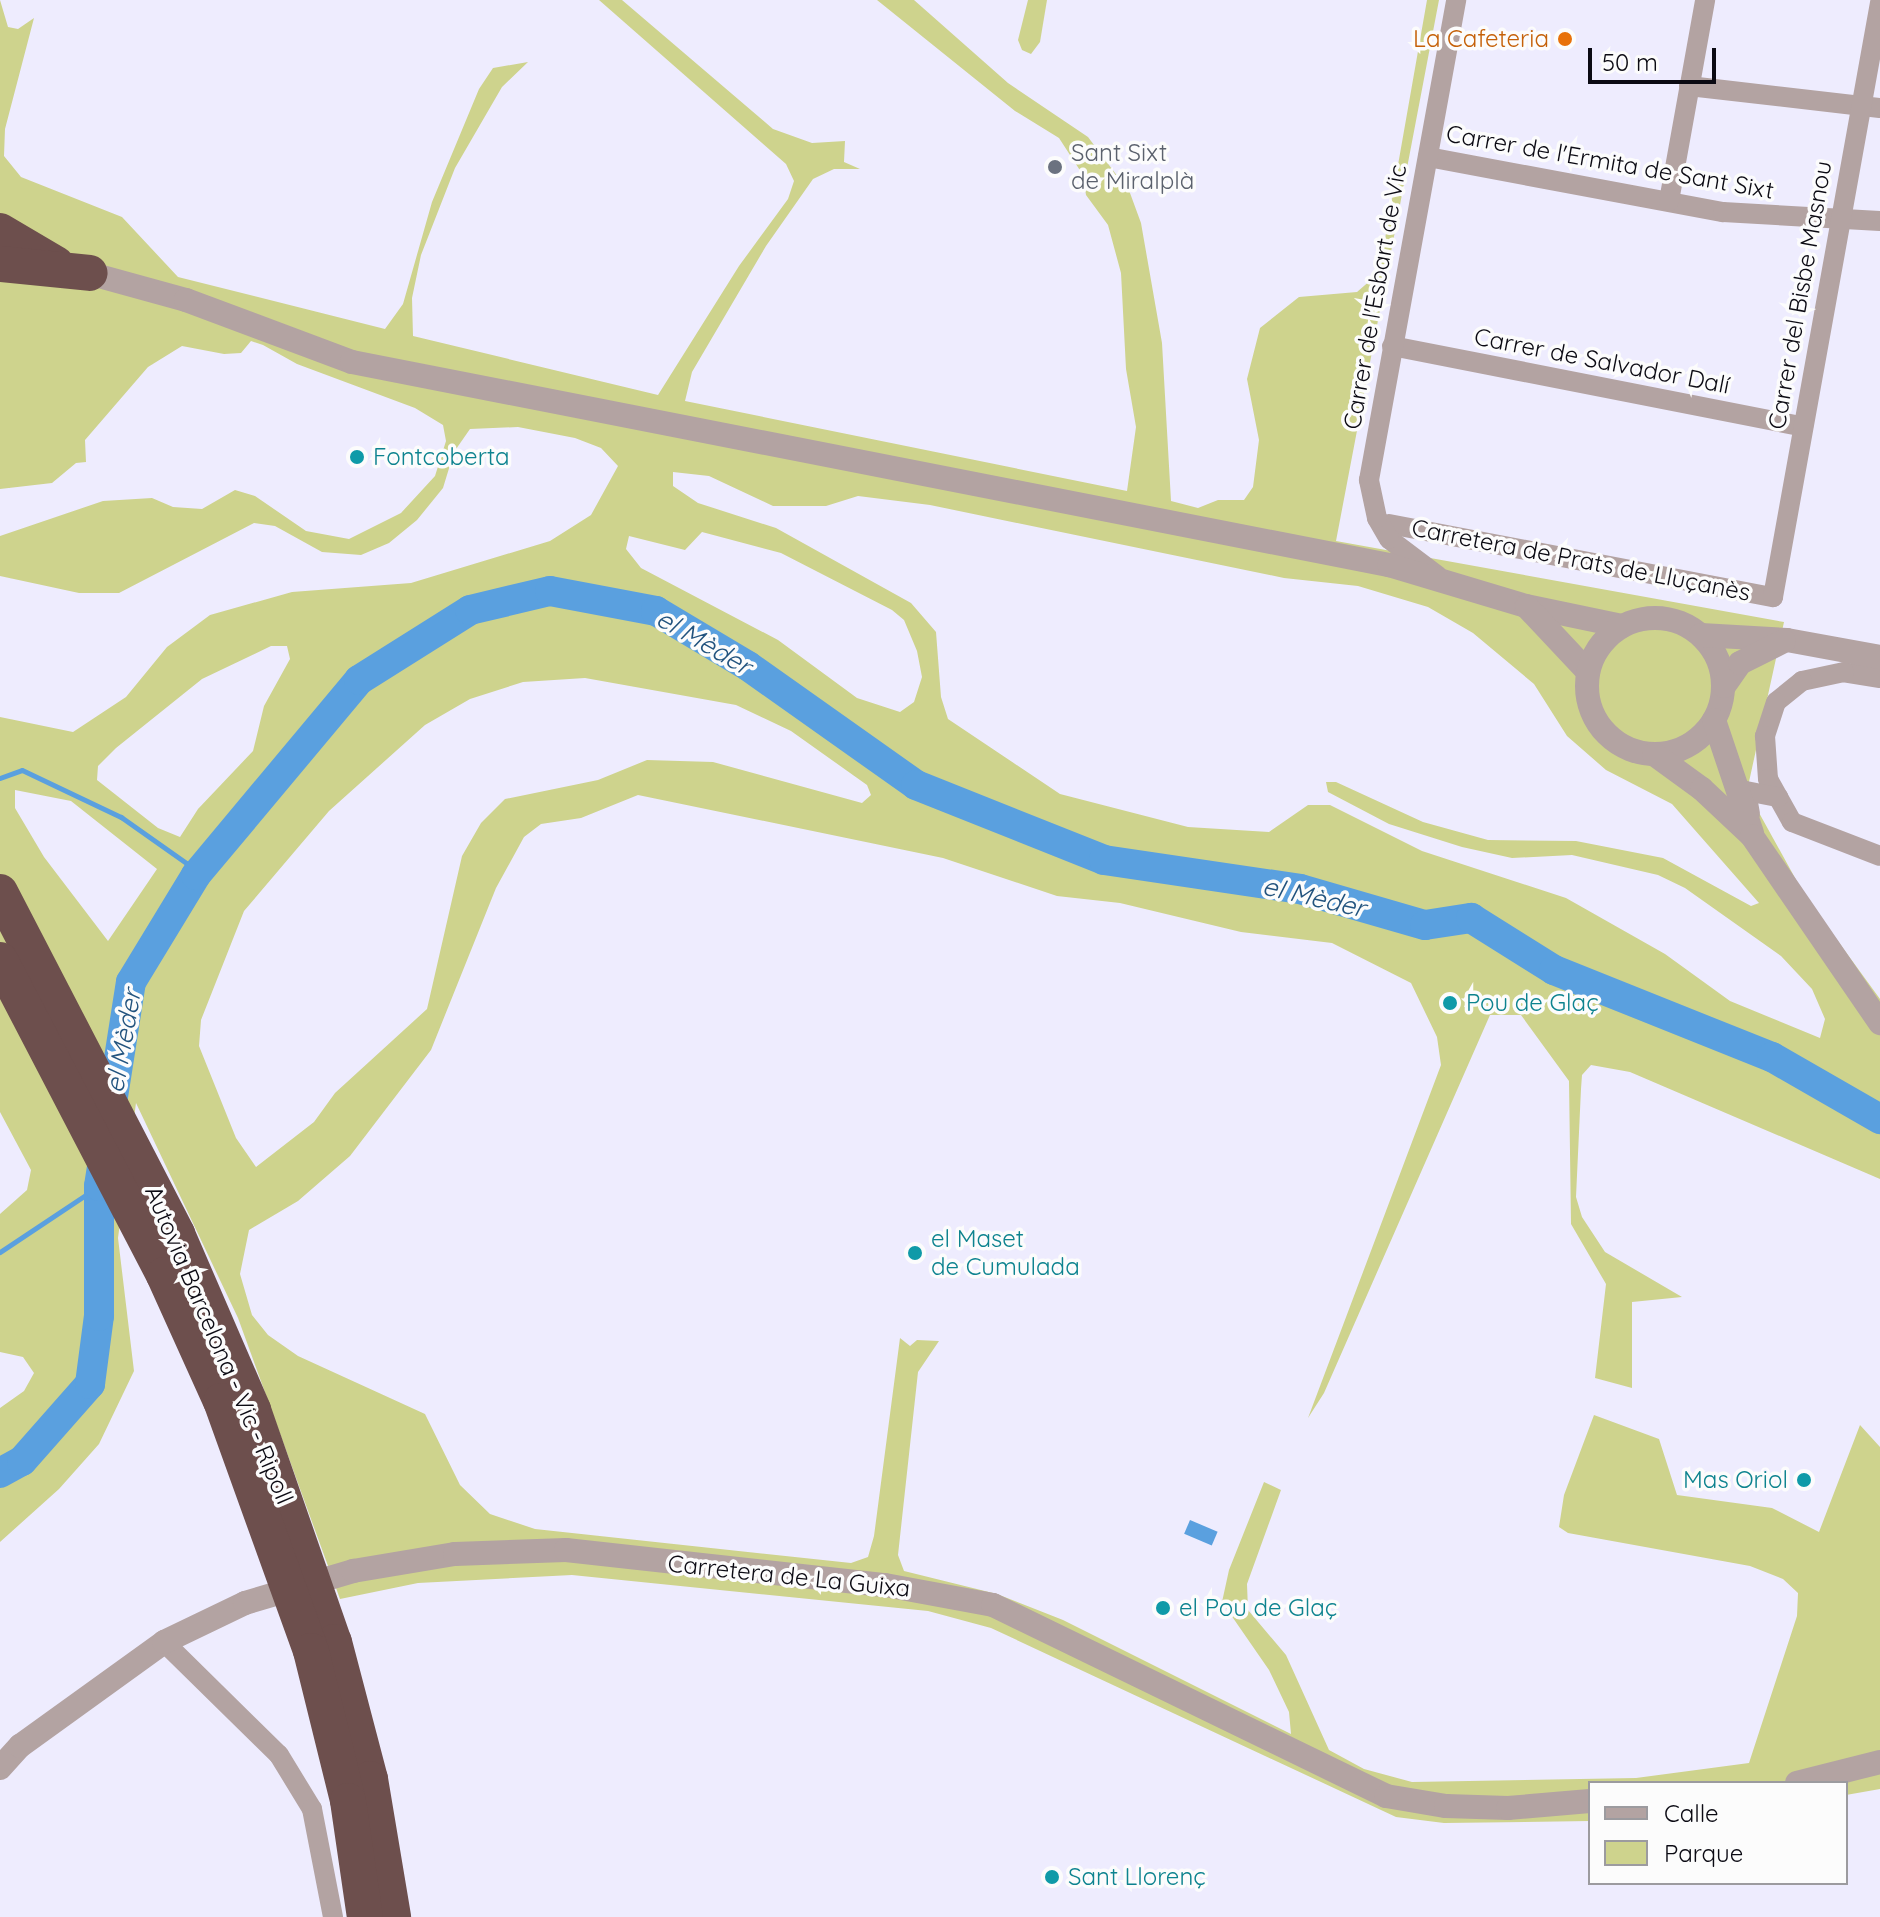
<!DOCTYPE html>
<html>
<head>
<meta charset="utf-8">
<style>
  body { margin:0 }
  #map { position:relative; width:1880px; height:1917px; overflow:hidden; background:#eeecfe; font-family:Quicksand,sans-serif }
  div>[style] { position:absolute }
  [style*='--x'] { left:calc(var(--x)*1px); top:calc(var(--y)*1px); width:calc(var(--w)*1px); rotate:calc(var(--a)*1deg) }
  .green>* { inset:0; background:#ced38d }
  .water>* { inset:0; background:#5aa0df; transform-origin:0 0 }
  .stream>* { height:5px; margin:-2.5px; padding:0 2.5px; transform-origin:2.5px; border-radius:2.5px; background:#5aa0df }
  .river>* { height:30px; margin:-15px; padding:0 15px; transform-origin:15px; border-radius:15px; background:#5aa0df }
  .minor>* { height:20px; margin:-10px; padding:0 10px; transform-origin:10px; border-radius:10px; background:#b3a3a2 }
  .tertiary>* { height:24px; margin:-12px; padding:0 12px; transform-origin:12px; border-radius:12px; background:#b3a3a2 }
  .tertiary>.ring { margin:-12px; padding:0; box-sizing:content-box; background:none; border:24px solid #b3a3a2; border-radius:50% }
  .motorway>* { height:36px; margin:-18px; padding:0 18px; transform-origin:18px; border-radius:18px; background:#6d4f4d }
  .dots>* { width:22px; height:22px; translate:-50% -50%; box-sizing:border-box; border:4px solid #fcfcfc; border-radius:50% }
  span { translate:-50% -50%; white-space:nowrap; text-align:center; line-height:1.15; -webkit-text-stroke:7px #fcfcfc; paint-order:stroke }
  .food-label { font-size:24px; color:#c56008 }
  .right { translate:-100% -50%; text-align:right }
  .worship-label { font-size:24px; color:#5b616d }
  .left { translate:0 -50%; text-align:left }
  .street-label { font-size:24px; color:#0b0a13 }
  .culture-label { font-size:24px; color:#0d838f }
  .water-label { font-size:26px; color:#22537e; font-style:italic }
  .legend { position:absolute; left:1588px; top:1781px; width:260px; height:104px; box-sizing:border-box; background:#fcfcfc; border:2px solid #9c9b9f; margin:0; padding:10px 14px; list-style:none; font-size:24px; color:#0b0a13 }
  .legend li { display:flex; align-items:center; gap:16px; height:40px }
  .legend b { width:40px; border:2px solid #9c9b9f }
  .scale { position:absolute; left:1588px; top:48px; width:128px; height:36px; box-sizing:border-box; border:4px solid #0b0a13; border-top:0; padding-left:10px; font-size:24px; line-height:28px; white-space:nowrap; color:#0b0a13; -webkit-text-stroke:6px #fcfcfc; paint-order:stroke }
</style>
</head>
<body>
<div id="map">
  <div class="green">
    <i style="clip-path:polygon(evenodd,0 0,8px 27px,18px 29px,34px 18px,5px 129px,4px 156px,21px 177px,122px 217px,178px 277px,385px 329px,403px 304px,432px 202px,479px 89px,493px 68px,528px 62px,502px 87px,455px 168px,421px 255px,412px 298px,413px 336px,658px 395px,739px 266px,788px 199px,794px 181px,786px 164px,599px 0,622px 0,773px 129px,812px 143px,845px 141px,844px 162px,860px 169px,834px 169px,813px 179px,766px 246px,692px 372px,685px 401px,1127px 491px,1136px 427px,1126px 369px,1121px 273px,1108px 225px,1086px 195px,1083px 175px,1059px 138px,1015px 111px,877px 0,914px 0,1008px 83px,1088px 137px,1130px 193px,1141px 223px,1162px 343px,1171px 501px,1198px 508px,1218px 500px,1244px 500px,1253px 487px,1259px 440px,1247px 379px,1260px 328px,1299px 297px,1357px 292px,1372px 279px,1382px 256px,1427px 0,1439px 0,1336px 541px,1784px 622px,1747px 791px,1805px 896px,1880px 999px,1880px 1179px,1630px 1072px,1591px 1065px,1582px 1075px,1581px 1089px,1576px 1197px,1582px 1217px,1605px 1252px,1682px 1297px,1632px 1302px,1632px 1388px,1595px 1378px,1606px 1284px,1571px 1224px,1569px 1081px,1521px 1015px,1490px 1015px,1324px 1393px,1308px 1418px,1441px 1065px,1437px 1037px,1411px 983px,1332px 943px,1241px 932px,1120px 903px,1057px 896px,943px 858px,638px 795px,581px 818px,541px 824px,524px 837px,496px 888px,431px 1050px,350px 1156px,298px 1201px,249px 1230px,240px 1274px,252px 1315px,268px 1335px,298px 1356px,425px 1414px,460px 1485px,490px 1514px,535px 1529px,851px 1563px,868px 1557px,874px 1536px,900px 1338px,910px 1346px,917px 1340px,939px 1341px,918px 1372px,898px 1555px,904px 1571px,997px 1594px,1063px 1620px,1291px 1734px,1289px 1712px,1269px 1670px,1222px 1602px,1229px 1570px,1264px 1482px,1281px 1490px,1247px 1584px,1248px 1610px,1286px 1655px,1329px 1750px,1364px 1769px,1412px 1782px,1636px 1778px,1749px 1763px,1797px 1616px,1798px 1593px,1783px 1579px,1750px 1566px,1568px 1533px,1559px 1527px,1564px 1495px,1594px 1415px,1659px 1439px,1677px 1495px,1772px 1508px,1819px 1532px,1860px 1425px,1880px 1447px,1880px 1789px,1846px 1795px,1846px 1783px,1590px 1783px,1590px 1821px,1444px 1823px,1396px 1817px,991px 1628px,928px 1611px,572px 1575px,418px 1583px,340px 1599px,238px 1318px,136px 1103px,118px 1238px,134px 1371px,99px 1444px,59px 1489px,0 1542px,0 1408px,24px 1391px,34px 1373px,23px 1357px,0 1352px,0 1214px,27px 1190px,31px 1170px,0 1112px,0 717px,73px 732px,126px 697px,167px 647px,210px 615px,292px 592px,411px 583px,550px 541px,591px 515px,618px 466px,601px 448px,575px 438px,518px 427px,470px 429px,454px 452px,443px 488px,417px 520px,389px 543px,361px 555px,322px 552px,275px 526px,254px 523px,119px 593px,79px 593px,0 576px,0 536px,103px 501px,152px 498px,173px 507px,202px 509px,235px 490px,255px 496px,306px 531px,349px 539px,401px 513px,435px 476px,446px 441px,443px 425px,415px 408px,297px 364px,263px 345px,251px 341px,241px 353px,224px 354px,182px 346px,148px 367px,85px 440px,86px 462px,76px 463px,52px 483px,0 489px,0 0,673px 472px,709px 476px,773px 506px,826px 506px,858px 496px,930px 505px,1284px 578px,1358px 586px,1428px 607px,1473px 633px,1534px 684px,1567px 736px,1606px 770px,1672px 804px,1759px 903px,1751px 906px,1663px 858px,1576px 841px,1488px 840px,1423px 822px,1336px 782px,1326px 782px,1328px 792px,1389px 824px,1462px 847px,1512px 858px,1572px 855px,1658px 875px,1685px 888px,1781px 956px,1812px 989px,1825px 1019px,1820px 1038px,1730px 1001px,1665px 954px,1566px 898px,1422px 851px,1330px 805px,1308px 805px,1269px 832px,1188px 827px,1060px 794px,948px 719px,941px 697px,936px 632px,911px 603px,776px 528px,698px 503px,673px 486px,673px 472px,0 0,702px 532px,781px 553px,892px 610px,904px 620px,917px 651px,922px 677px,914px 702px,900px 712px,857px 698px,778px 640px,641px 568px,626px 549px,629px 536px,685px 550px,702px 532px,0 0,271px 646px,287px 646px,290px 659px,264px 706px,253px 751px,198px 809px,180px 837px,158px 828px,97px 780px,98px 766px,116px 748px,202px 679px,271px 646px,0 0,585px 678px,736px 705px,791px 731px,867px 785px,871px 795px,862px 803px,713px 762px,647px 760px,598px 780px,505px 799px,481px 823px,462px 856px,427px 1009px,335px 1093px,314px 1122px,256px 1167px,236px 1138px,199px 1046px,201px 1020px,244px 911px,329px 811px,425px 725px,470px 699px,523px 682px,585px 678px,0 0,15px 790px,71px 801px,157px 869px,108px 941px,44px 857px,15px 808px,15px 790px)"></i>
    <i style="clip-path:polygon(1028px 0,1047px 0,1040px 42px,1031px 54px,1022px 50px,1018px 40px)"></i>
  </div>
  <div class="water">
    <i style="left:1190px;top:1520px;width:30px;height:15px;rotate:23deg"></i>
  </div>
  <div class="stream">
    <i style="--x:0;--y:778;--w:23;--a:-20"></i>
    <i style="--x:22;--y:770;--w:110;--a:25.4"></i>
    <i style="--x:121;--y:817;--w:95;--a:35.2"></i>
    <i style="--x:0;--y:1252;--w:119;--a:-33.7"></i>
  </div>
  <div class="river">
    <i style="--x:0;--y:1473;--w:25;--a:-29"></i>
    <i style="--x:22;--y:1461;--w:103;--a:-48.6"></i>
    <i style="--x:90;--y:1384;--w:69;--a:-82.5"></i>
    <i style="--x:99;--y:1316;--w:130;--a:-90"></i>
    <i style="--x:99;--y:1186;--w:206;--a:-81.1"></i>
    <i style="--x:131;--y:982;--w:125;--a:-58.7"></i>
    <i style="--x:196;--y:875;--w:254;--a:-50.1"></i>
    <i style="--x:359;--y:680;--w:131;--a:-32.2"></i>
    <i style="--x:470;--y:610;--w:82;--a:-13.4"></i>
    <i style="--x:550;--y:591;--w:108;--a:10.7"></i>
    <i style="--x:656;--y:611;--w:107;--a:30.9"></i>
    <i style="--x:748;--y:666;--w:206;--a:35.3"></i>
    <i style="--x:916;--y:785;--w:202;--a:21.7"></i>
    <i style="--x:1104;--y:860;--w:198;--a:8.4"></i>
    <i style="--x:1300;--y:889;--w:130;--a:16.1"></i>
    <i style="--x:1425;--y:925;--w:47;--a:-8.7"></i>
    <i style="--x:1471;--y:918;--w:98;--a:32.1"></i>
    <i style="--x:1554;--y:970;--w:235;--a:21.8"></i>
    <i style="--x:1772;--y:1057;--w:125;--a:29.9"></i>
  </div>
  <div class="minor">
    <i style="--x:1689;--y:86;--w:192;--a:6.6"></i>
    <i style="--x:1428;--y:157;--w:300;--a:10.6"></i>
    <i style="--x:1723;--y:212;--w:157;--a:3.3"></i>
    <i style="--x:1669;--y:201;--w:204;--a:-79.8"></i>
    <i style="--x:1392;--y:346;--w:419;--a:11.1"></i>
    <i style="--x:1389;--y:524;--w:391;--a:10.8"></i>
    <i style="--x:1773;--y:597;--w:604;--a:-79.79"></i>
    <i style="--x:1438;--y:576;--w:61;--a:-142.9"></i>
    <i style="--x:1389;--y:539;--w:24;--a:-120"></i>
    <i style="--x:1377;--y:518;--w:39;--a:-102"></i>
    <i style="--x:1369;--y:480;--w:488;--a:-79.7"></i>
    <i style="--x:1880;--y:678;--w:36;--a:-171"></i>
    <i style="--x:1844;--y:672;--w:43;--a:167.9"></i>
    <i style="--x:1802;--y:681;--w:33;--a:141"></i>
    <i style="--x:1776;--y:702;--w:36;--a:108"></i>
    <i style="--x:1765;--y:736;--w:43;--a:86"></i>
    <i style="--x:1768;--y:779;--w:49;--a:60.8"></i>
    <i style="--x:1792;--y:822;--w:94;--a:21.1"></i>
    <i style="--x:1750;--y:814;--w:23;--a:-100"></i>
    <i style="--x:1746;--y:791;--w:33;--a:11"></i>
    <i style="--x:164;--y:1642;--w:161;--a:44.5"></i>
    <i style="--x:279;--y:1755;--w:63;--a:58.6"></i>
    <i style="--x:312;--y:1809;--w:110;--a:79"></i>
  </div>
  <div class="tertiary">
    <i style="--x:77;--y:270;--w:113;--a:15.4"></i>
    <i style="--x:186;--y:300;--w:177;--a:20.5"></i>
    <i style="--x:352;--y:362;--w:1057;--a:11.08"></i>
    <i style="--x:1389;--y:565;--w:143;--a:16.7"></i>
    <i style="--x:1526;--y:606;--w:98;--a:11.8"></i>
    <i style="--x:1527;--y:607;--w:89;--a:46.8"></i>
    <i class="ring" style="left:1587px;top:618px;width:112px;height:112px"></i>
    <i style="--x:1701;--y:635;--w:86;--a:3.3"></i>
    <i style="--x:1787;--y:640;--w:95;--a:10.4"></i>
    <i style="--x:1724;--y:686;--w:28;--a:-55"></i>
    <i style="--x:1740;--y:663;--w:49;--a:-26.6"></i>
    <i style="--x:1714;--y:720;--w:119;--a:71.4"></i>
    <i style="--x:1654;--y:754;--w:59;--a:36.1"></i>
    <i style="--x:1702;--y:789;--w:69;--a:43.2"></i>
    <i style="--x:1752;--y:836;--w:227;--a:55.6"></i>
    <i style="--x:0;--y:1768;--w:30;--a:-48"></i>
    <i style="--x:20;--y:1746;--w:178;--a:-35.8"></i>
    <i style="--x:164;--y:1642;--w:90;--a:-25.7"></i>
    <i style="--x:245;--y:1603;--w:113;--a:-16.5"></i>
    <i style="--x:353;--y:1571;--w:103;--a:-9.5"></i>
    <i style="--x:455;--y:1554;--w:111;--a:-2.1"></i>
    <i style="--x:566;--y:1550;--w:321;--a:6.3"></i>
    <i style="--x:885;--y:1585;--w:110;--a:10.5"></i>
    <i style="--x:993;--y:1605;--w:437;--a:25.9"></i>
    <i style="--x:1386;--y:1796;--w:61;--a:9.5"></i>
    <i style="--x:1446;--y:1806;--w:62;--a:1.8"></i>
    <i style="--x:1508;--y:1808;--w:82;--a:-4.9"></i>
    <i style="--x:1797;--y:1783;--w:86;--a:-14.2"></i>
  </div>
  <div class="motorway">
    <i style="--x:0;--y:231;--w:65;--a:30.5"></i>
    <i style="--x:0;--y:264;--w:90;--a:5.7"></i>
    <i style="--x:0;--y:892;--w:385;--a:62.6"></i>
    <i style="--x:177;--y:1234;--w:192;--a:66.6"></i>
    <i style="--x:253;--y:1410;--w:246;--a:70.8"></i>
    <i style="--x:334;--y:1642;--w:142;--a:75.3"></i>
    <i style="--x:370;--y:1779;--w:140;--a:80.5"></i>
    <i style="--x:0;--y:960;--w:355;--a:62.5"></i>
    <i style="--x:164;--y:1275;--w:138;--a:65.7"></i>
    <i style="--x:221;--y:1401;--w:266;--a:70.2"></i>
    <i style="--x:311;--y:1651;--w:154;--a:76.1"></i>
    <i style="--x:348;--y:1801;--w:117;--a:81.7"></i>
  </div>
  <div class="dots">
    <i style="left:1565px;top:39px;background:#e8710a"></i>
    <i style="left:1055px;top:167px;background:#6b7280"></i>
    <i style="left:357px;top:457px;background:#0f9aa8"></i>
    <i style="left:1450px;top:1003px;background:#0f9aa8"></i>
    <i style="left:915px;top:1253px;background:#0f9aa8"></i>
    <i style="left:1804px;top:1480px;background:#0f9aa8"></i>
    <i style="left:1163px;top:1608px;background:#0f9aa8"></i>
    <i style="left:1052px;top:1877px;background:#0f9aa8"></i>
  </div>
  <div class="food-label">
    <span class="right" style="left:1549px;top:39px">La Cafeteria</span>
  </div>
  <div class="worship-label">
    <span class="left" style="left:1071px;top:167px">Sant Sixt<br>de Miralplà</span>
  </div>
  <div class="street-label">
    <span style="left:1610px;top:162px;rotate:10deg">Carrer de l'Ermita de Sant Sixt</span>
    <span style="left:1800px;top:295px;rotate:-80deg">Carrer del Bisbe Masnou</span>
    <span style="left:1375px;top:297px;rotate:-80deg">Carrer de l'Esbart de Vic</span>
    <span style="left:1602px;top:361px;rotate:11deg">Carrer de Salvador Dalí</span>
    <span style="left:1581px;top:560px;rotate:11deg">Carretera de Prats de Lluçanès</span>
    <span style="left:219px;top:1345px;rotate:67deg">Autovia Barcelona - Vic - Ripoll</span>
    <span style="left:789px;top:1576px;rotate:6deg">Carretera de La Guixa</span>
  </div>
  <div class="culture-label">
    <span class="left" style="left:373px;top:457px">Fontcoberta</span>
    <span class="left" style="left:1466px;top:1003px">Pou de Glaç</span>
    <span class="left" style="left:931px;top:1253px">el Maset<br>de Cumulada</span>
    <span class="right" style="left:1788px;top:1480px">Mas Oriol</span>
    <span class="left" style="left:1179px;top:1608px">el Pou de Glaç</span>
    <span class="left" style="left:1068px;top:1877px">Sant Llorenç</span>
  </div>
  <div class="water-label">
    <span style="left:704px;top:642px;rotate:30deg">el Mèder</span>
    <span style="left:1314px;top:897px;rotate:13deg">el Mèder</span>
    <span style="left:123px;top:1041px;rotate:-80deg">el Mèder</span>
  </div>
  <ul class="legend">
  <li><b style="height:10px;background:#b3a3a2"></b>Calle</li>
  <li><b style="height:22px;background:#ced38d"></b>Parque</li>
  </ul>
  <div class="scale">50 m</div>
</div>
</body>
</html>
